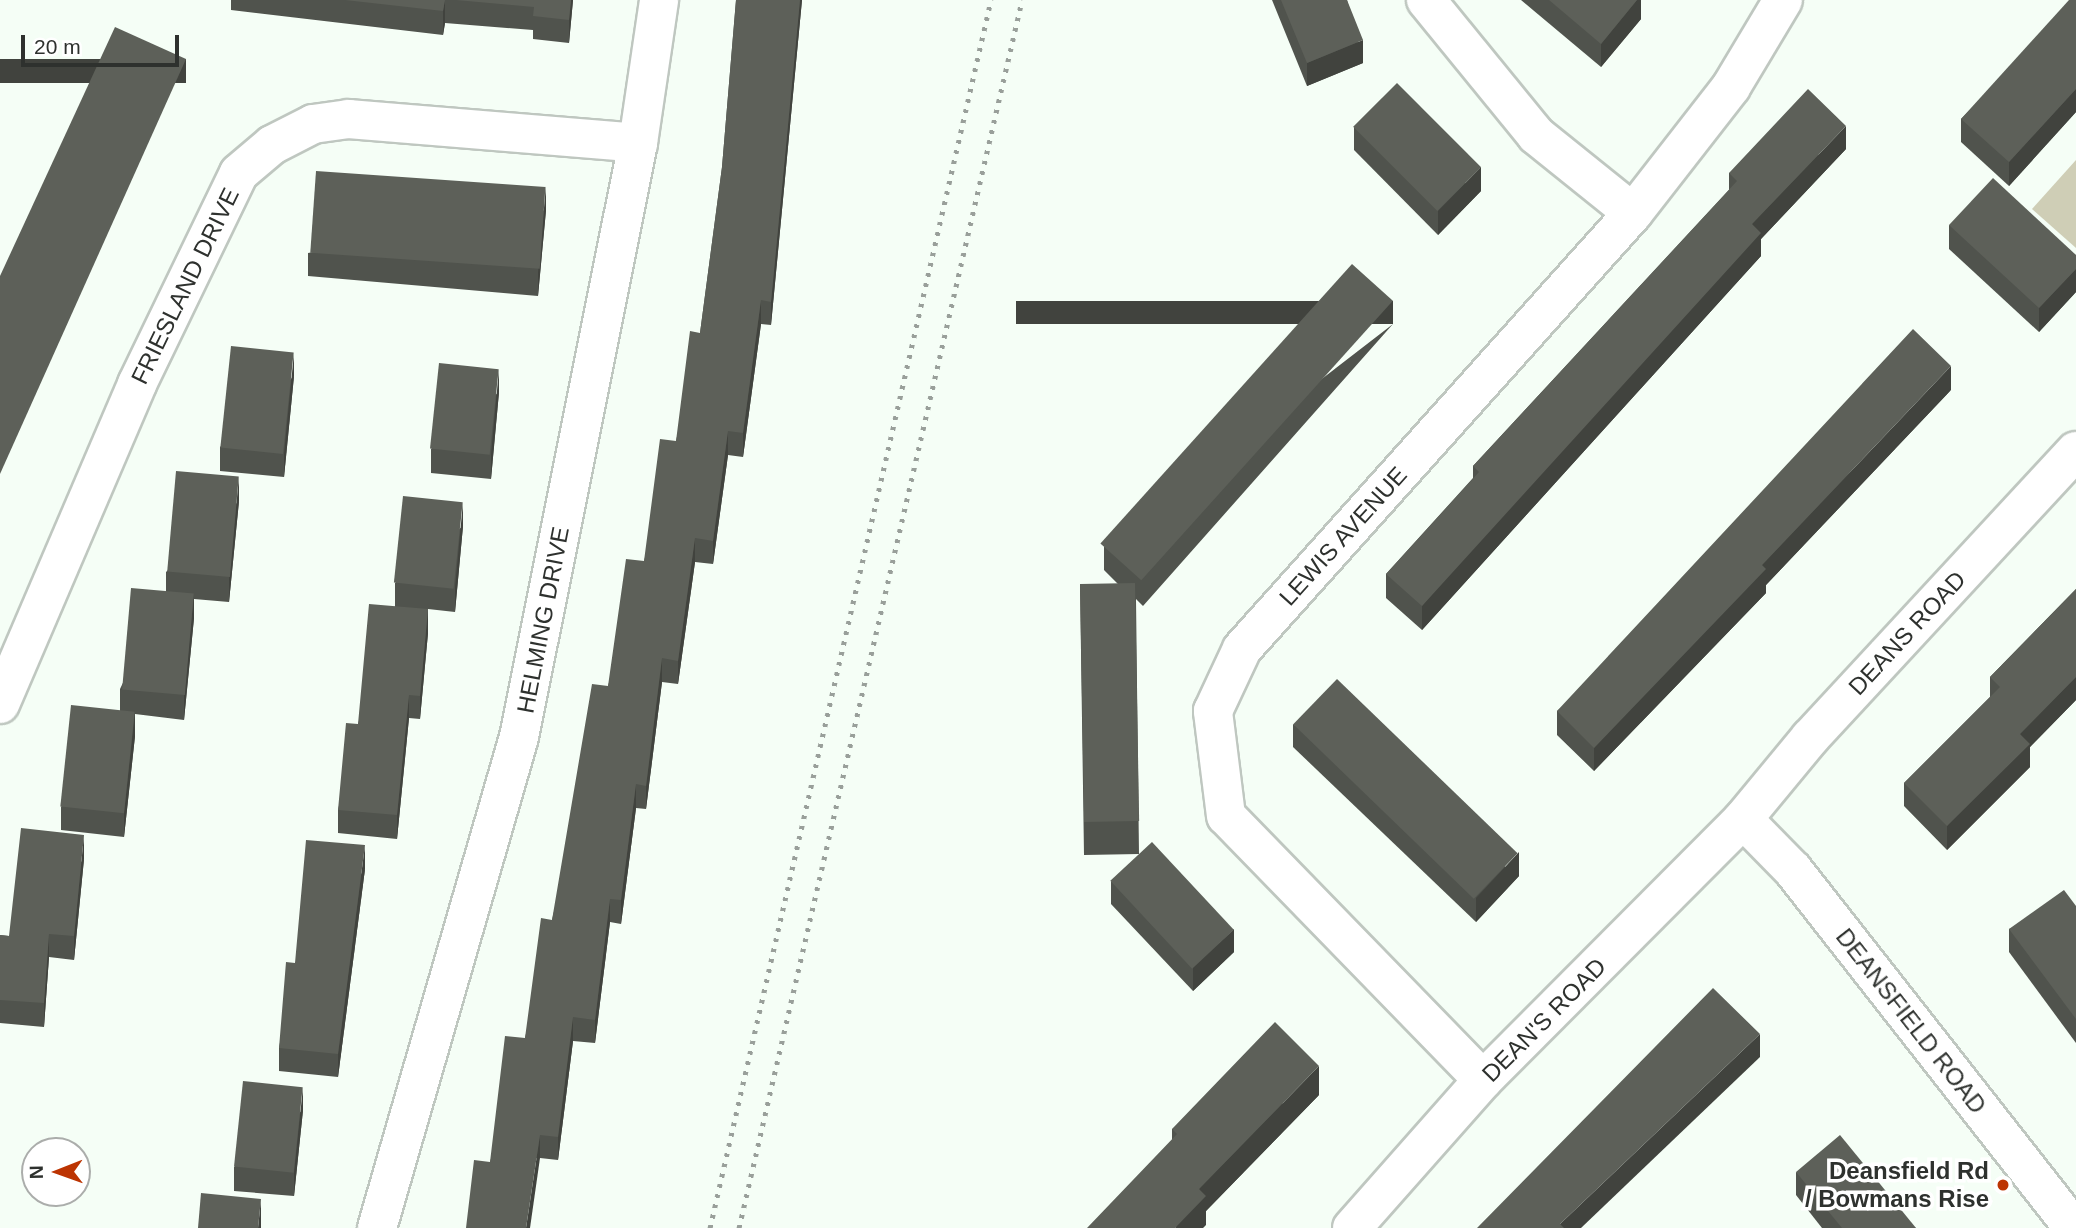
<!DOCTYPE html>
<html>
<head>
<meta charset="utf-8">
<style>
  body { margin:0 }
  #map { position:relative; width:2076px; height:1228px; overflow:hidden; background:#f5fef6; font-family:Arial,sans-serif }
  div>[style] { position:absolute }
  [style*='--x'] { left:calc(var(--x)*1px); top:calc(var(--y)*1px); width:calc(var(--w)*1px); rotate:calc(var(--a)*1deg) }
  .green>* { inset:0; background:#cfceb6 }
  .roads { filter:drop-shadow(2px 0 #bfc7c0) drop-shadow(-2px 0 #bfc7c0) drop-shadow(0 2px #bfc7c0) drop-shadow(0 -2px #bfc7c0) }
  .minor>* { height:38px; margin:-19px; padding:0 19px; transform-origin:19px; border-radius:19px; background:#fff }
  .tertiary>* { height:38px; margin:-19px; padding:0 19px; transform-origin:19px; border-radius:19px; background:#fff }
  .rail>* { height:5px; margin-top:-2.5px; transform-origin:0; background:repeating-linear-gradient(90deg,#999f9a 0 3.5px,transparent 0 10.5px) }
  .wall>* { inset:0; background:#50534d }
  .shaded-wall>* { inset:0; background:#41433e; transform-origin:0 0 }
  .building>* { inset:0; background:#5d6059; transform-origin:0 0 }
  .dots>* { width:19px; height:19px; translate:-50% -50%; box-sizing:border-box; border:4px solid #fff; border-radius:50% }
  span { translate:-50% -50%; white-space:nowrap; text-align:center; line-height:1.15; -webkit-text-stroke:7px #fff; paint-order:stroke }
  .street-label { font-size:24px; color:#2e312e }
  .poi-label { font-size:24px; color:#2e312e; font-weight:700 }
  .right { translate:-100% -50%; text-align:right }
  .north { position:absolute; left:21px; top:1137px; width:70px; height:70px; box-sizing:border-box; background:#fff; border:2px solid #abadab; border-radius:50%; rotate:269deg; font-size:19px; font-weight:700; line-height:28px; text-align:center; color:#2e312e }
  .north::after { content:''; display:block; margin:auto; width:24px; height:32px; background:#bc3402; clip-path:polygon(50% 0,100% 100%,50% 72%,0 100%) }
  .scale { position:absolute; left:21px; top:35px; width:158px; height:32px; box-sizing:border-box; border:4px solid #2e312e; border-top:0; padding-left:9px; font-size:21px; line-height:24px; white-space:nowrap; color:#2e312e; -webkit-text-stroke:5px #fff; paint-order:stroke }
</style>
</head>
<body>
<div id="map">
  <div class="green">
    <i style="clip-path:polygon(2076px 160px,2076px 248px,2032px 209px)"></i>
  </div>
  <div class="roads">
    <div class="minor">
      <i style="--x:1426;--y:0;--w:174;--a:50.8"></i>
      <i style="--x:1536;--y:135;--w:124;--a:38.8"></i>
      <i style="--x:0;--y:704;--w:348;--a:-66.8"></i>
      <i style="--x:137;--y:384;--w:234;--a:-64.2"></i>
      <i style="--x:239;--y:173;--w:43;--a:-40.3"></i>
      <i style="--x:272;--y:145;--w:46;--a:-27.1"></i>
      <i style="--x:313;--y:124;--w:36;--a:-8"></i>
      <i style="--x:349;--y:119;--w:290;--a:4.7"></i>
      <i style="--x:1743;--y:819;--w:71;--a:45.6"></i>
      <i style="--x:1793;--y:870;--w:455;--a:51.9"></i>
      <i style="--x:1483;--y:1080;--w:368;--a:-134.2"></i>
      <i style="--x:1226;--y:816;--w:106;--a:-97.1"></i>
      <i style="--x:1213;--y:711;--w:68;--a:-64.9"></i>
      <i style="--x:1242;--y:649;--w:586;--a:-48.11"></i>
      <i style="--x:1633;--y:213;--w:160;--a:-52.1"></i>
      <i style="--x:1731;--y:87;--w:101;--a:-59.1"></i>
      <i style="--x:377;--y:1228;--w:511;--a:-73.87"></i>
      <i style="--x:519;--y:737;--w:606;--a:-78.67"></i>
      <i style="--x:638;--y:143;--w:145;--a:-81.6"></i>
    </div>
    <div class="tertiary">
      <i style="--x:1352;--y:1228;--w:198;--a:-48.5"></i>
      <i style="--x:1483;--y:1080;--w:368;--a:-45.1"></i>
      <i style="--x:1743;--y:819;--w:105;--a:-50.4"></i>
      <i style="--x:1810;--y:738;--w:391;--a:-47.2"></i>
    </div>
  </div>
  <div class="rail">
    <i style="--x:710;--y:1228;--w:1260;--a:-77.11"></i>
    <i style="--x:739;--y:1228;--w:1260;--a:-77.02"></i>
  </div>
  <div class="wall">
    <i style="clip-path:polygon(231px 0,573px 0,569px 43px,533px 39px,533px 30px,445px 23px,443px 35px,231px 10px)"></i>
    <i style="clip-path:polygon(736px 0,802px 0,771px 325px,761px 324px,743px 457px,728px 455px,713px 564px,695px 562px,678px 684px,662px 682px,646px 809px,636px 808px,621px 924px,610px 922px,595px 1043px,573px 1041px,558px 1160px,540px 1158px,490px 1162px,525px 1038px,552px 920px,608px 686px,644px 561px,676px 441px,700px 333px,722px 167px)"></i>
    <i style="clip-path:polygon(1272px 0,1347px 0,1363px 63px,1307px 86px)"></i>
    <i style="clip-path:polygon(1521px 0,1641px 0,1641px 19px,1601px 67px)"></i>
    <i style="clip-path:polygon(2076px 0,2076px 112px,2009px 186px,1961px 142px,1961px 119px)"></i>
    <i style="clip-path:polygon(1354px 127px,1481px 191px,1438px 235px,1354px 150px)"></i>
    <i style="clip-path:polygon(1846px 149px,1761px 239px,1761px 256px,1422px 630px,1386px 598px,1386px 574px,1473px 478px,1473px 466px,1729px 190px,1729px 173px)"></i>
    <i style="clip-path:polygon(546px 210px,538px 296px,308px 276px,308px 253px)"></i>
    <i style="clip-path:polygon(1949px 225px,2076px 255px,2076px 292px,2039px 332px,1949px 249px)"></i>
    <i style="clip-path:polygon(1393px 324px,1143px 606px,1136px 599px,1139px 854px,1084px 855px,1080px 584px,1118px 584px,1104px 570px,1104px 547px)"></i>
    <i style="clip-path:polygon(294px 376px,284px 477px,220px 471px,220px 447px)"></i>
    <i style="clip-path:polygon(1951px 390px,1766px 585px,1766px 593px,1594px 771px,1557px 735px,1557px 711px)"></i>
    <i style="clip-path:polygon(499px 392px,491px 479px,431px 473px,431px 449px)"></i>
    <i style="clip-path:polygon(239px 501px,229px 602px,194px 599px,194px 618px,184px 720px,135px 714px,135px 736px,124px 837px,61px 830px,61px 807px,120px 711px,120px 689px,166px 592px,166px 572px)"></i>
    <i style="clip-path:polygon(463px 526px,455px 612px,428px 609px,428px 633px,420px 719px,409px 718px,397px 839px,338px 833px,338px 810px,358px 724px,395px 606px,395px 583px)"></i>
    <i style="clip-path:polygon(2076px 589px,2076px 700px,2030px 747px,2030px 767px,1947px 850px,1904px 806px,1904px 783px,1990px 697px,1990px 677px)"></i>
    <i style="clip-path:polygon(1293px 724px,1519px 876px,1476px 922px,1293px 747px)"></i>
    <i style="clip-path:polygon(84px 859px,74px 960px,49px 957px,44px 1027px,0 1023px,0 935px,9px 936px)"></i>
    <i style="clip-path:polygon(365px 869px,338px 1077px,279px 1071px,279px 1048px,295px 963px)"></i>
    <i style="clip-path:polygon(1111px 881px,1234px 952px,1193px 991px,1111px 904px)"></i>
    <i style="clip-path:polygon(2076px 906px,2076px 1043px,2009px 952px,2009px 929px)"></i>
    <i style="clip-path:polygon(1319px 1095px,1206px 1211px,1206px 1225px,1172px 1140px,1172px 1129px)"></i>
    <i style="clip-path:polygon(303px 1110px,294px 1196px,234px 1191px,234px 1167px)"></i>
    <i style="clip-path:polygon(1796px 1172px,1916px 1228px,1822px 1228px,1796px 1195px)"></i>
  </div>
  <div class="shaded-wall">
    <i style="clip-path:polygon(445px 0,445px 23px,443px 35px,443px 11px)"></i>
    <i style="clip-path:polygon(571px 0,573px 0,569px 43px,569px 20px)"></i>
    <i style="clip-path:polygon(800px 0,802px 0,771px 325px,771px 302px)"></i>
    <i style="clip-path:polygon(1637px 0,1641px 0,1641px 19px,1601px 67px,1601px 44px)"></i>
    <i style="clip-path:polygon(1363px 40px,1363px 63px,1307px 86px,1307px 63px)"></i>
    <i style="left:186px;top:59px;width:24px;height:455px;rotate:90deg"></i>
    <i style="clip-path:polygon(2076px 89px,2076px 112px,2009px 186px,2009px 162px)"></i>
    <i style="clip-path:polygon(1846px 126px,1846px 149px,1761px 239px,1761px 256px,1422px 630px,1422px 606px,1752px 224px)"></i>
    <i style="clip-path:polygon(1481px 167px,1481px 191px,1438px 235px,1438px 211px)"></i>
    <i style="clip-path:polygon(546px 186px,546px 210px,538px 296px,538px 273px)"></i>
    <i style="clip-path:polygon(2076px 269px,2076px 292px,2039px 332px,2039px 308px)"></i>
    <i style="clip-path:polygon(761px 300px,761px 324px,743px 457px,743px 433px)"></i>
    <i style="left:1393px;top:301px;width:23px;height:377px;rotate:90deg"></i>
    <i style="clip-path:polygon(294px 353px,294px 376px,284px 477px,284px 454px)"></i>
    <i style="clip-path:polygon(1951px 366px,1951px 390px,1766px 585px,1766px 593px,1594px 771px,1594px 748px,1762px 565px)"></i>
    <i style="clip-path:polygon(499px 369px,499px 392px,491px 479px,491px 455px)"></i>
    <i style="clip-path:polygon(728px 431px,728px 455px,713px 564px,713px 541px)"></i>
    <i style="clip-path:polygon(239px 477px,239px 501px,229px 602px,229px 579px)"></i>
    <i style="clip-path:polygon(463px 502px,463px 526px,455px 612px,455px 588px)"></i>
    <i style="clip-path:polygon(695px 538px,695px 562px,678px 684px,678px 661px)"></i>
    <i style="clip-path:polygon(194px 594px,194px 618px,184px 720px,184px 696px)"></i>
    <i style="clip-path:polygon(428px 609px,428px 633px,420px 719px,420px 696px)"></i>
    <i style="clip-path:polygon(662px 658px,662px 682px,646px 809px,646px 786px)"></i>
    <i style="clip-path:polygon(2076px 677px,2076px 700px,2030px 747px,2030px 767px,1947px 850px,1947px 826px,2020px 734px)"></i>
    <i style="clip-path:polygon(409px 695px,409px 718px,397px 839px,397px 815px)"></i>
    <i style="clip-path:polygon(135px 712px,135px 736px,124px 837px,124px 813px)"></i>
    <i style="clip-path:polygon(636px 784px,636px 808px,621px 924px,621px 900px)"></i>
    <i style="clip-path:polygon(84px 835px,84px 859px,74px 960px,74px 936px)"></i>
    <i style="clip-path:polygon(365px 845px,365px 869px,338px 1077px,338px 1054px)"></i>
    <i style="clip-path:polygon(1519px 852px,1519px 876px,1476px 922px,1476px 898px)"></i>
    <i style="clip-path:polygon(610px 899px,610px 922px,595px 1043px,595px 1020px)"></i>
    <i style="clip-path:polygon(1234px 929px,1234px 952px,1193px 991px,1193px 967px)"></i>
    <i style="clip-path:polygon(49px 934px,49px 957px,44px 1027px,44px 1003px)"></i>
    <i style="clip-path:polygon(573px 1017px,573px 1041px,558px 1160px,558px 1137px)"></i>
    <i style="clip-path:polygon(1760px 1034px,1760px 1057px,1581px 1228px,1560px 1228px,1560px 1224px)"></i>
    <i style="clip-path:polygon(1319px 1066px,1319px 1095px,1206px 1211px,1206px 1225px,1203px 1228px,1175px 1228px,1199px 1189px)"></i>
    <i style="clip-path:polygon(303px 1087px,303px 1110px,294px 1196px,294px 1173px)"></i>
    <i style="clip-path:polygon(540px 1135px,540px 1158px,530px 1228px,526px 1228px)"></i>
    <i style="clip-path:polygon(261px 1199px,261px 1228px,258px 1228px)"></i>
  </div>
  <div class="building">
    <i style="clip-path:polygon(345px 0,445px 0,443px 11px)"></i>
    <i style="clip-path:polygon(456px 0,571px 0,569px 20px,533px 16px,534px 7px)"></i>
    <i style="clip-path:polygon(736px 0,800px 0,771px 302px,761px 300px,743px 433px,728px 431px,713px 541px,695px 538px,678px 661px,662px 658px,646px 786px,636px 784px,621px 900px,610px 899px,595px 1020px,573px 1017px,558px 1137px,540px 1135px,526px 1228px,466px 1228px,474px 1160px,490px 1162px,505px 1036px,525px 1038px,541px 918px,552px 920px,592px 684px,608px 686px,626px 559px,644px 561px,660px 439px,676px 441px,690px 331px,700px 333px,722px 167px)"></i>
    <i style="clip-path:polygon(1281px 0,1347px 0,1363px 40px,1307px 63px)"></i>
    <i style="clip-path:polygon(1549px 0,1637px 0,1601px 44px)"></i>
    <i style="clip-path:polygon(2069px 0,2076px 0,2076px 89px,2009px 162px,1961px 119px)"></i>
    <i style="clip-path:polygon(115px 27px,186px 59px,0 474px,0 276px)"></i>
    <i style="left:1397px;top:83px;width:119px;height:62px;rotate:45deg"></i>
    <i style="clip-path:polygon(1808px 89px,1846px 126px,1752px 224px,1761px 233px,1422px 606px,1386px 574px,1479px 472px,1473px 466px,1737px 181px,1729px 173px)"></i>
    <i style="left:316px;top:171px;width:230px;height:82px;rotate:4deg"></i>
    <i style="clip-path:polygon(1993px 178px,2076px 255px,2076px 269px,2039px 308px,1949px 225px)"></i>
    <i style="left:1352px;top:264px;width:55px;height:376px;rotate:42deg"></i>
    <i style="clip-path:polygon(1913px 329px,1951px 366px,1762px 565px,1766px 569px,1594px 748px,1557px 711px)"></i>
    <i style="left:231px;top:346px;width:63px;height:102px;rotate:6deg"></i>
    <i style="left:439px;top:363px;width:60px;height:86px;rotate:6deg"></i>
    <i style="left:176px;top:471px;width:63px;height:101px;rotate:5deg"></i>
    <i style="left:403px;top:496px;width:60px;height:87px;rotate:6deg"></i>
    <i style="left:1135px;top:583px;width:238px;height:55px;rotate:89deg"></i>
    <i style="left:131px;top:588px;width:63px;height:102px;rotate:5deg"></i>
    <i style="clip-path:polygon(2076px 589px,2076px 677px,2020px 734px,2030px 744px,1947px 826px,1904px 783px,2000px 687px,1990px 677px)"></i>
    <i style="clip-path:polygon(369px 604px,428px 609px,420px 696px,409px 695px,397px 815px,338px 810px,346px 723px,358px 724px)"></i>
    <i style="left:1337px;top:679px;width:251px;height:63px;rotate:44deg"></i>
    <i style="left:71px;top:705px;width:64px;height:102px;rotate:6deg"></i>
    <i style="clip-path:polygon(21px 828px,84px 835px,74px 936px,49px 934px,44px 1003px,0 1000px,0 935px,9px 936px)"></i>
    <i style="clip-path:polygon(306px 840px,365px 845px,338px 1054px,279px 1048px,286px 962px,295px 963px)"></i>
    <i style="left:1152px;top:842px;width:120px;height:57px;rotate:47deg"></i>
    <i style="clip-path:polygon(2064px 890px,2076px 906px,2076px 1019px,2009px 929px)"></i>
    <i style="clip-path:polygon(1713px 988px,1760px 1034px,1560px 1224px,1564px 1228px,1477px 1228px)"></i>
    <i style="clip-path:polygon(1275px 1022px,1319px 1066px,1199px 1189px,1206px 1196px,1175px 1228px,1087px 1228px,1177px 1134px,1172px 1129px)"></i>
    <i style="left:243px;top:1081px;width:60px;height:86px;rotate:6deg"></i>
    <i style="clip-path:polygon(1840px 1135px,1916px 1228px,1842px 1228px,1796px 1172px)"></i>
    <i style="clip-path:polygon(201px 1193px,261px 1199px,258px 1228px,198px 1228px)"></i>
  </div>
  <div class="dots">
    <i style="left:2003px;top:1185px;background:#bc3402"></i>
  </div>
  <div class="street-label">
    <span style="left:185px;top:286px;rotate:-64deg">FRIESLAND DRIVE</span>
    <span style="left:1343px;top:536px;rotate:-48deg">LEWIS AVENUE</span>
    <span style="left:543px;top:620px;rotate:-79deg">HELMING DRIVE</span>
    <span style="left:1907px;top:633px;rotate:-47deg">DEANS ROAD</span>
    <span style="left:1544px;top:1020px;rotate:-45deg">DEAN'S ROAD</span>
    <span style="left:1911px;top:1021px;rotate:52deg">DEANSFIELD ROAD</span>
  </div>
  <div class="poi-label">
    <span class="right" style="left:1989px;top:1185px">Deansfield Rd<br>/ Bowmans Rise</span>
  </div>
  <div class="north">N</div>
  <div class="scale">20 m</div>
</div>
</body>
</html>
